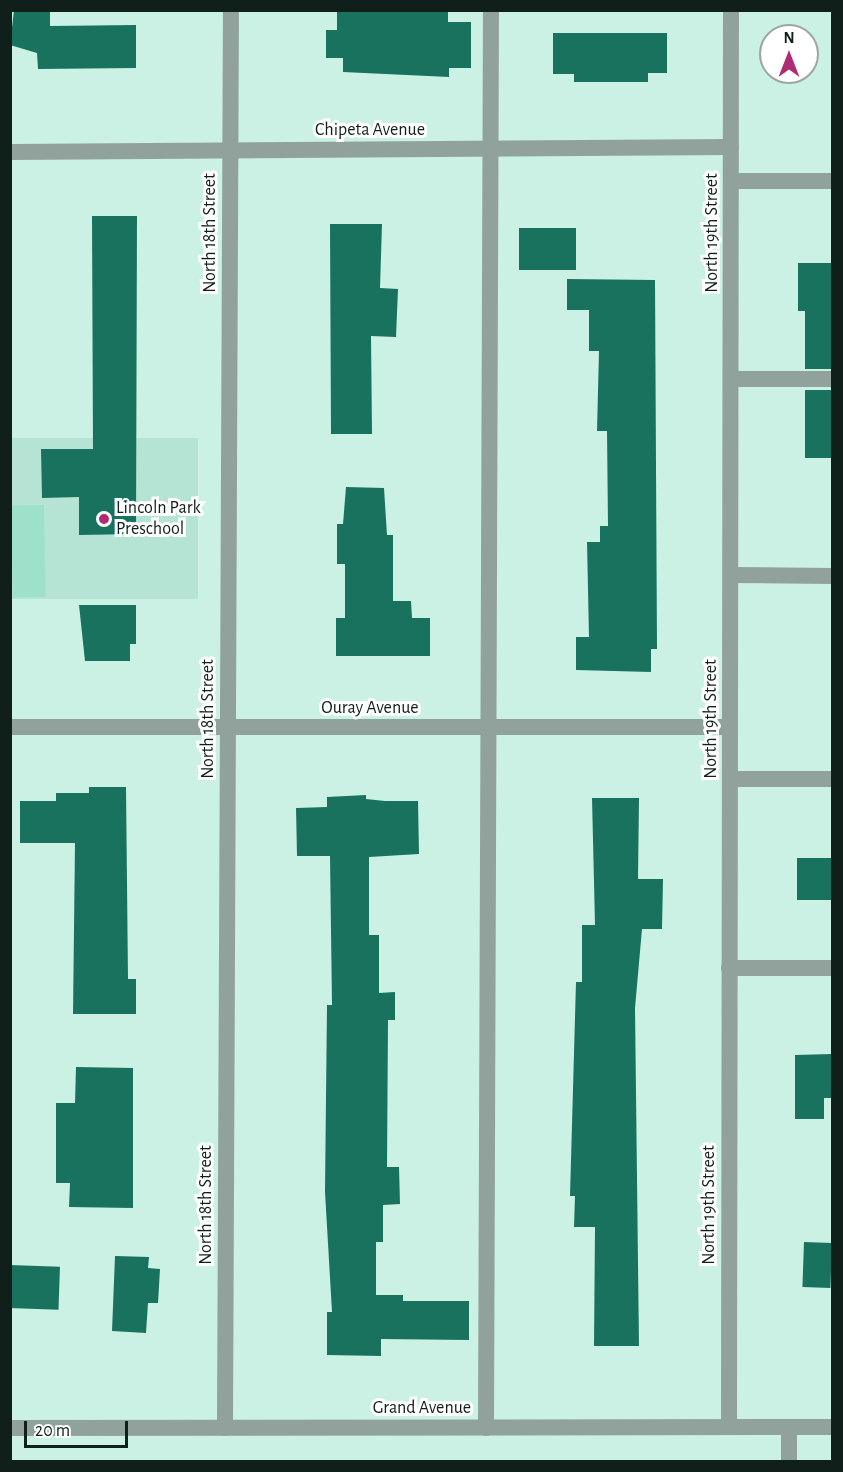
<!DOCTYPE html>
<html>
<head>
<meta charset="utf-8">
<style>
  body { margin:0 }
  #map { position:relative; width:843px; height:1472px; overflow:hidden; background:#caf1e4; font-family:"Alegreya Sans",sans-serif }
  div>[style] { position:absolute }
  [style*='--x'] { left:calc(var(--x)*1px); top:calc(var(--y)*1px); width:calc(var(--w)*1px); rotate:calc(var(--a)*1deg) }
  .built>* { inset:0; background:#b5e4d4; transform-origin:0 0 }
  .green>* { inset:0; background:#9ee1cb; transform-origin:0 0 }
  .building>* { inset:0; background:#19725d; transform-origin:0 0 }
  .service>* { height:16px; margin:-8px; padding:0 8px; transform-origin:8px; border-radius:8px; background:#91a19c }
  .minor>* { height:16px; margin:-8px; padding:0 8px; transform-origin:8px; border-radius:8px; background:#91a19c }
  .tertiary>* { height:16px; margin:-8px; padding:0 8px; transform-origin:8px; border-radius:8px; background:#91a19c }
  .dots>* { width:16px; height:16px; translate:-50% -50%; box-sizing:border-box; border:3px solid #fff; border-radius:50% }
  span { translate:-50% -50%; white-space:nowrap; text-align:center; line-height:1.15; -webkit-text-stroke:6px #fff; paint-order:stroke }
  .street-label { font-size:18px; color:#101f1a }
  .poi-label { font-size:18px; color:#101f1a }
  .left { translate:0 -50%; text-align:left }
  .frame { position:absolute; inset:0; border:12px solid #101f1a; pointer-events:none }
  .north { position:absolute; left:759px; top:24px; width:60px; height:60px; box-sizing:border-box; background:#fff; border:2px solid #9fa5a3; border-radius:50%; rotate:0deg; font-size:16px; font-weight:700; line-height:24px; text-align:center; color:#101f1a }
  .north::after { content:''; display:block; margin:auto; width:21px; height:27px; background:#b02b73; clip-path:polygon(50% 0,100% 100%,50% 72%,0 100%) }
  .scale { position:absolute; left:24px; top:1421px; width:104px; height:27px; box-sizing:border-box; border:3px solid #101f1a; border-top:0; padding-left:8px; font-size:18px; line-height:21px; white-space:nowrap; color:#101f1a; -webkit-text-stroke:4px #fff; paint-order:stroke }
</style>
</head>
<body>
<div id="map">
  <div class="built">
    <i style="left:11px;top:438px;width:187px;height:161px"></i>
  </div>
  <div class="green">
    <i style="left:44px;top:505px;width:92px;height:33px;rotate:89deg"></i>
  </div>
  <div class="building">
    <i style="clip-path:polygon(14px 10px,50px 10px,50px 26px,136px 25px,136px 68px,38px 69px,37px 53px,10px 45px)"></i>
    <i style="clip-path:polygon(337px 12px,448px 12px,448px 22px,471px 22px,471px 68px,449px 68px,449px 77px,343px 72px,343px 58px,326px 58px,326px 30px,337px 30px)"></i>
    <i style="clip-path:polygon(553px 33px,667px 33px,667px 73px,648px 73px,648px 82px,574px 82px,574px 74px,553px 74px)"></i>
    <i style="clip-path:polygon(92px 216px,137px 216px,136px 534px,79px 535px,79px 497px,42px 498px,41px 449px,93px 449px)"></i>
    <i style="clip-path:polygon(330px 224px,382px 224px,380px 288px,398px 289px,396px 337px,371px 336px,372px 434px,331px 434px)"></i>
    <i style="left:519px;top:228px;width:57px;height:42px"></i>
    <i style="clip-path:polygon(798px 263px,832px 263px,832px 369px,805px 369px,805px 311px,798px 311px)"></i>
    <i style="clip-path:polygon(567px 279px,655px 280px,657px 649px,651px 649px,651px 672px,576px 670px,576px 637px,589px 637px,587px 542px,600px 542px,600px 526px,608px 526px,607px 431px,597px 431px,599px 351px,589px 351px,589px 310px,567px 310px)"></i>
    <i style="left:832px;top:390px;width:68px;height:27px;rotate:90deg"></i>
    <i style="clip-path:polygon(346px 487px,384px 488px,387px 535px,393px 535px,393px 601px,411px 601px,412px 618px,430px 618px,430px 656px,336px 656px,336px 618px,345px 618px,345px 564px,337px 564px,337px 524px,343px 524px)"></i>
    <i style="clip-path:polygon(79px 605px,136px 605px,136px 644px,130px 644px,130px 661px,85px 661px)"></i>
    <i style="clip-path:polygon(89px 787px,126px 787px,128px 979px,136px 979px,136px 1014px,73px 1014px,75px 843px,20px 843px,20px 801px,56px 801px,56px 793px,89px 793px)"></i>
    <i style="clip-path:polygon(366px 795px,366px 799px,385px 801px,418px 801px,419px 854px,369px 857px,369px 935px,379px 935px,379px 993px,395px 992px,395px 1020px,388px 1020px,387px 1167px,399px 1167px,400px 1204px,383px 1205px,383px 1242px,376px 1242px,376px 1295px,403px 1295px,403px 1301px,469px 1301px,469px 1340px,381px 1339px,381px 1356px,327px 1355px,327px 1312px,332px 1312px,325px 1192px,327px 1005px,332px 1005px,330px 856px,297px 856px,296px 808px,327px 807px,327px 797px)"></i>
    <i style="clip-path:polygon(592px 798px,639px 798px,638px 879px,663px 879px,662px 929px,642px 929px,635px 1008px,639px 1346px,594px 1346px,595px 1227px,574px 1227px,575px 1196px,570px 1196px,576px 982px,582px 982px,582px 925px,595px 925px)"></i>
    <i style="left:797px;top:858px;width:35px;height:42px"></i>
    <i style="clip-path:polygon(832px 1054px,832px 1098px,824px 1098px,824px 1119px,795px 1119px,795px 1055px)"></i>
    <i style="clip-path:polygon(76px 1067px,133px 1068px,133px 1208px,69px 1207px,70px 1183px,56px 1183px,56px 1103px,75px 1103px)"></i>
    <i style="left:804px;top:1242px;width:28px;height:45px;rotate:2deg"></i>
    <i style="clip-path:polygon(115px 1256px,149px 1257px,148px 1268px,160px 1269px,158px 1303px,148px 1303px,146px 1333px,112px 1331px)"></i>
    <i style="left:10px;top:1265px;width:50px;height:43px;rotate:2deg"></i>
  </div>
  <div class="service">
    <i style="--x:732;--y:379;--w:100;--a:0"></i>
    <i style="--x:730;--y:779;--w:102;--a:0"></i>
    <i style="--x:486;--y:1428;--w:1418;--a:-89.8"></i>
  </div>
  <div class="minor">
    <i style="--x:10;--y:152;--w:721;--a:-0.4"></i>
    <i style="--x:731;--y:181;--w:101;--a:0"></i>
    <i style="--x:732;--y:575;--w:100;--a:0.6"></i>
    <i style="--x:10;--y:727;--w:720;--a:0"></i>
    <i style="--x:729;--y:968;--w:103;--a:0"></i>
    <i style="--x:789;--y:1427;--w:35;--a:90"></i>
    <i style="--x:225;--y:1428;--w:1418;--a:-89.76"></i>
  </div>
  <div class="tertiary">
    <i style="--x:729;--y:1427;--w:1417;--a:-89.92"></i>
    <i style="--x:10;--y:1428;--w:822;--a:-0.07"></i>
  </div>
  <div class="dots">
    <i style="left:104px;top:519px;background:#b02b73"></i>
  </div>
  <div class="street-label">
    <span style="left:370px;top:130px">Chipeta Avenue</span>
    <span style="left:210px;top:233px;rotate:-90deg">North 18th Street</span>
    <span style="left:712px;top:233px;rotate:-90deg">North 19th Street</span>
    <span style="left:370px;top:708px">Ouray Avenue</span>
    <span style="left:208px;top:719px;rotate:-90deg">North 18th Street</span>
    <span style="left:711px;top:719px;rotate:-90deg">North 19th Street</span>
    <span style="left:206px;top:1205px;rotate:-90deg">North 18th Street</span>
    <span style="left:709px;top:1205px;rotate:-90deg">North 19th Street</span>
    <span style="left:422px;top:1408px">Grand Avenue</span>
  </div>
  <div class="poi-label">
    <span class="left" style="left:116px;top:519px">Lincoln Park<br>Preschool</span>
  </div>
  <div class="frame"></div>
  <div class="north">N</div>
  <div class="scale">20 m</div>
</div>
</body>
</html>
